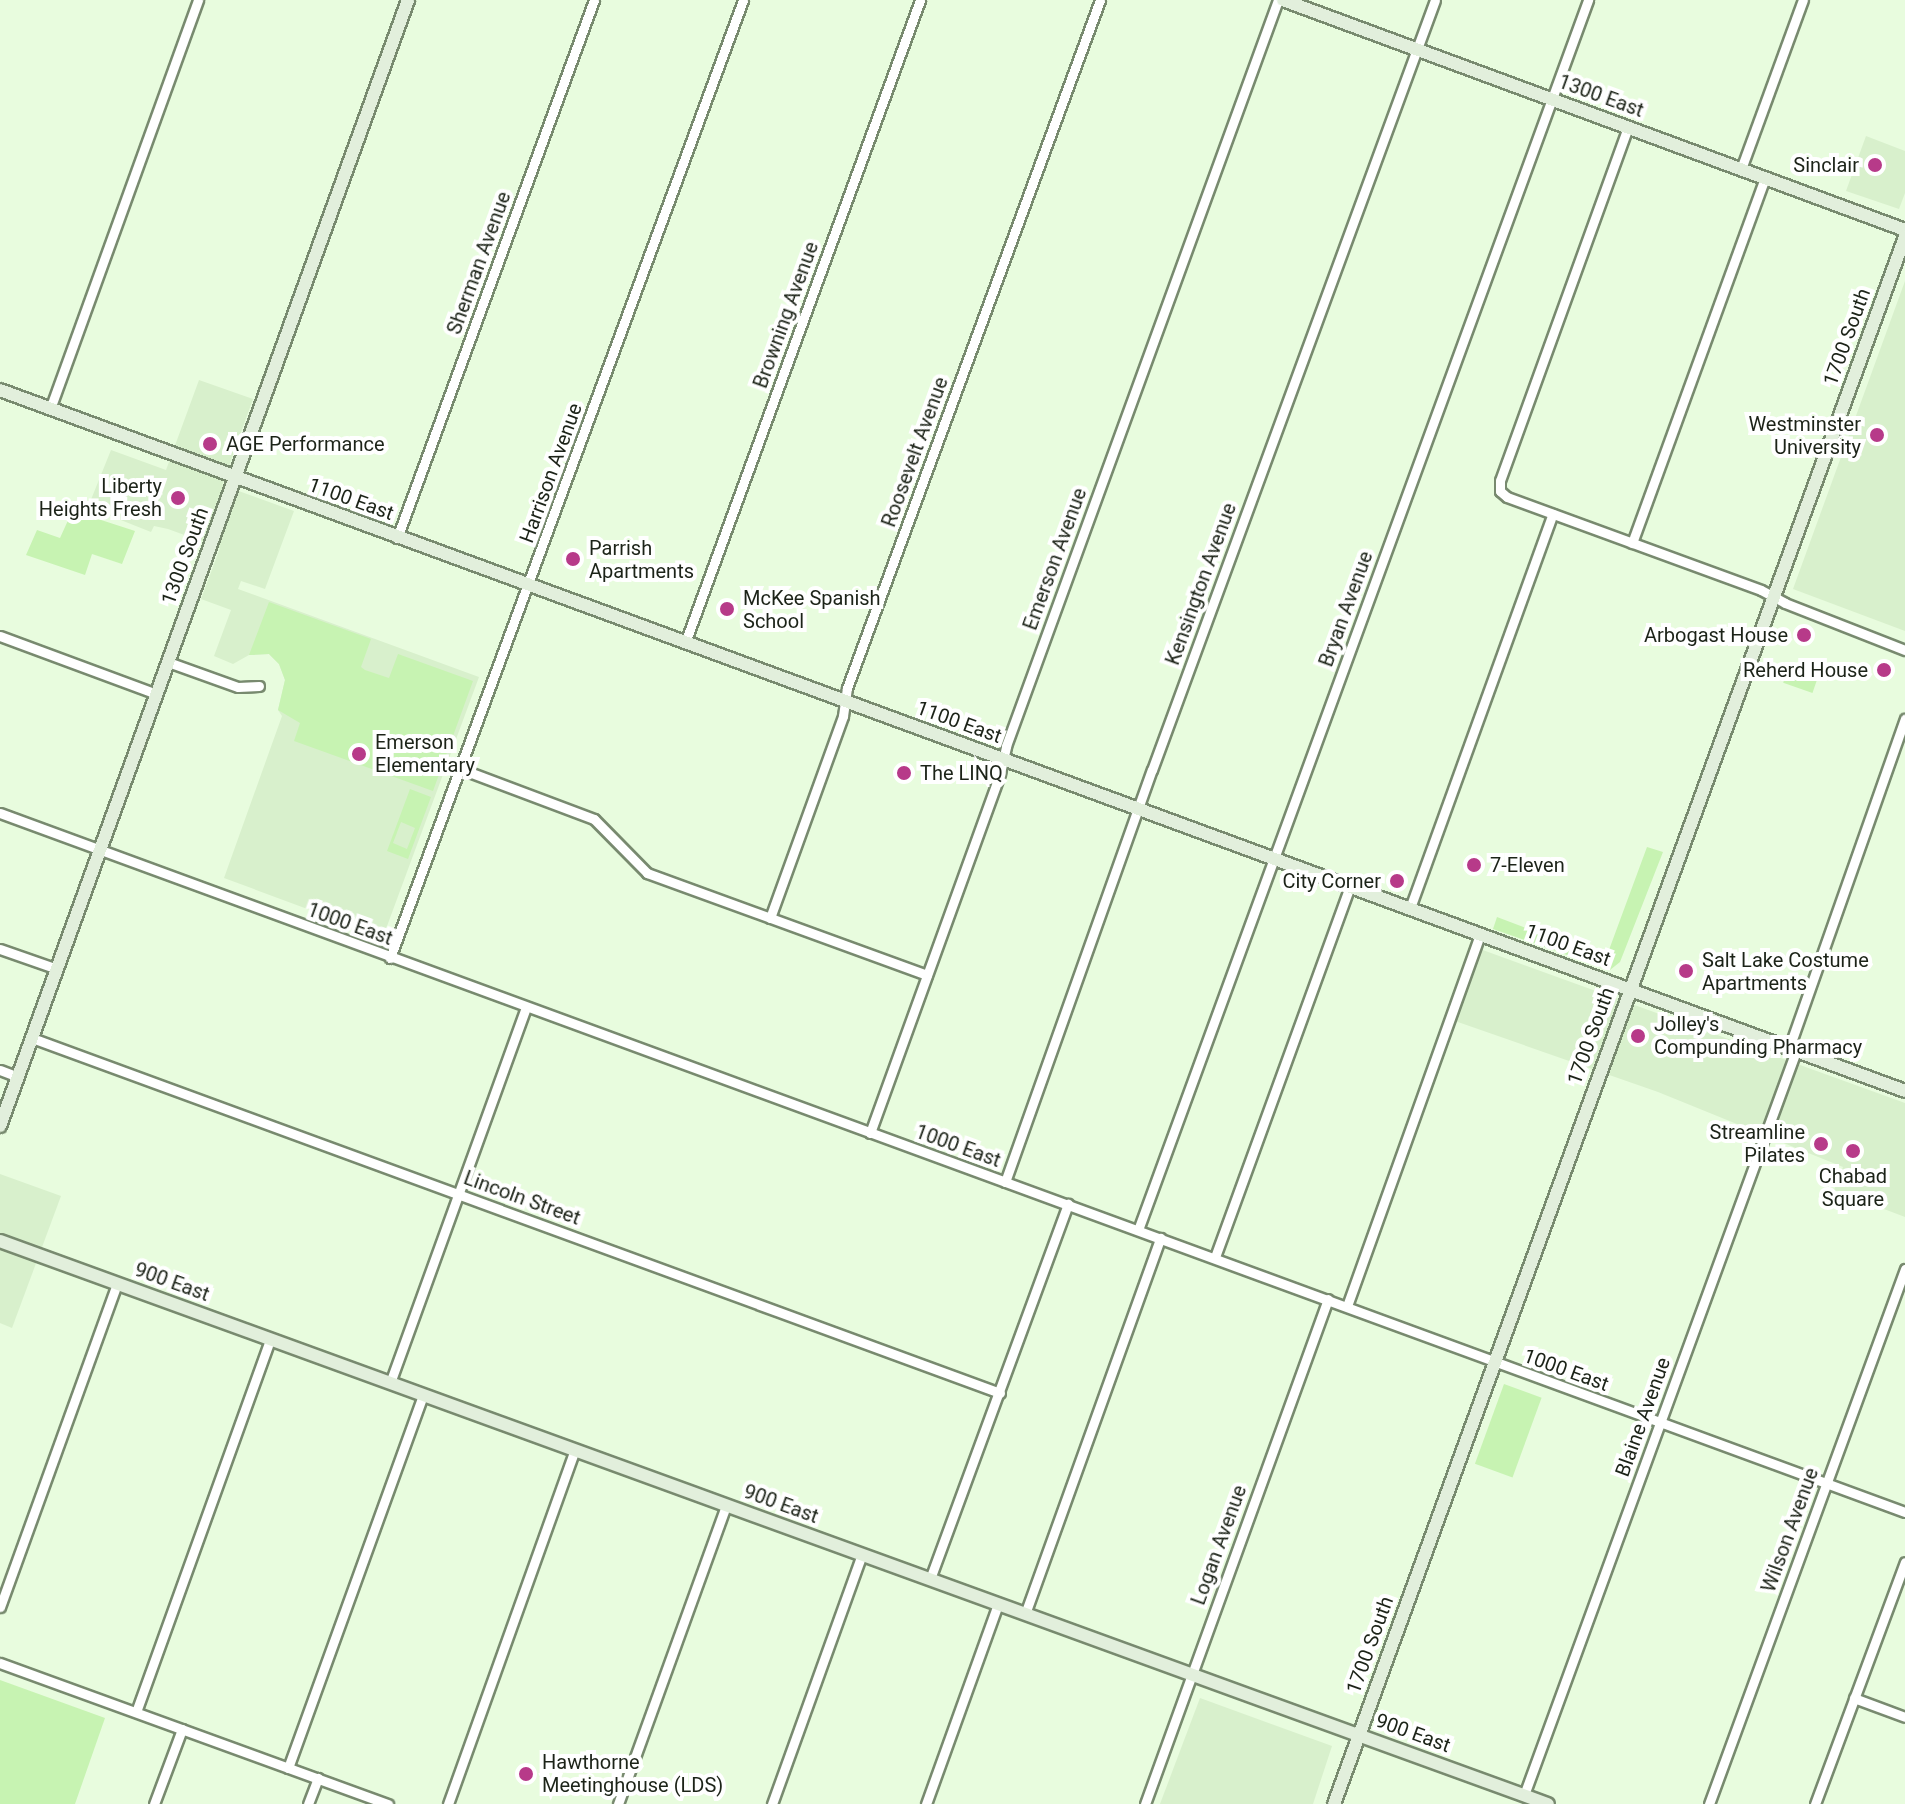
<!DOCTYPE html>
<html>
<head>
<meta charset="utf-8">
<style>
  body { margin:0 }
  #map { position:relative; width:1905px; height:1804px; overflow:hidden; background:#e8fcde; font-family:Roboto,sans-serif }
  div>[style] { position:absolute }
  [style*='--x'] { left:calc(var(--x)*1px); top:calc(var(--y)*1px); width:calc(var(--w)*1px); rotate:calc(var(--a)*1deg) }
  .built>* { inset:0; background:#d8f0cc }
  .green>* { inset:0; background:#c7f3b2; transform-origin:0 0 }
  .roads { filter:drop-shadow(2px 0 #788a6f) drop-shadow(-2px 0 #788a6f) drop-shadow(0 2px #788a6f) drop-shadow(0 -2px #788a6f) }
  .street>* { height:9px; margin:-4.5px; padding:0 4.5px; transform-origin:4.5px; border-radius:4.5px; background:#fff }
  .secondary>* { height:12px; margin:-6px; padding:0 6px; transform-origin:6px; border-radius:6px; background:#e2efdc }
  .dots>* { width:22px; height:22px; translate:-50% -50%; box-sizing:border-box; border:4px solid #fff; border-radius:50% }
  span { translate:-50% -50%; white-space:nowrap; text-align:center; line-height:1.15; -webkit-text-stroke:8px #fff; paint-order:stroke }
  .street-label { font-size:20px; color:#1c2318 }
  .poi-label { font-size:20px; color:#1c2318 }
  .right { translate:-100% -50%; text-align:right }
  .left { translate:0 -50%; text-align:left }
</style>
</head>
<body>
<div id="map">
  <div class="built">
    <i style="clip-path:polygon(1866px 136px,1905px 151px,1905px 193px,1899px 209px,1846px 191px)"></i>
    <i style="clip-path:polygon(1905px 281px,1905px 631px,1793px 589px)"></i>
    <i style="clip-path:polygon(199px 380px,253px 399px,222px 485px,294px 511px,265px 589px,241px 581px,238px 589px,479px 677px,383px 937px,224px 878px,282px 716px,278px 710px,285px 680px,279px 664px,269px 654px,249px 655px,233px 664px,214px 656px,231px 610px,201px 599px,220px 548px,168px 529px,154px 526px,151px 532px,88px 507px,111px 450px,166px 470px)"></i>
    <i style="clip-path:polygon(1480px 949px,1905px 1103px,1905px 1217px,1834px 1190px,1843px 1167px,1658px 1092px,1455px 1021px)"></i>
    <i style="clip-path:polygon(0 1174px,61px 1196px,12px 1328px,0 1323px)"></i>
    <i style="clip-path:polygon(1200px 1698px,1332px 1746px,1313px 1804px,1160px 1804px)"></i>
  </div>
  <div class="green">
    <i style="clip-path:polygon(70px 516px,95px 518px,135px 531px,122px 564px,92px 554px,85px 575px,26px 555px,37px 530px,60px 538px)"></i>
    <i style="clip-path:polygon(269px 602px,371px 639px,361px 667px,365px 670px,389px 678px,398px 654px,473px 681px,433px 791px,294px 741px,300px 723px,278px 710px,285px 680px,279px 664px,269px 654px,249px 655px)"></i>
    <i style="left:1790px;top:663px;width:31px;height:21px;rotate:19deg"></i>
    <i style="clip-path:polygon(evenodd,410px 789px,431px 797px,408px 859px,387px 851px,410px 789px,401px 822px,415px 828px,407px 849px,393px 843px,401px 822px)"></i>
    <i style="clip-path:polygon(1647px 847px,1663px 852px,1620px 962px,1610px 970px,1493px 929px,1497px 917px,1606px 958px)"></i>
    <i style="left:1504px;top:1384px;width:40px;height:85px;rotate:20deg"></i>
    <i style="clip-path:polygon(0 1680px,105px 1718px,75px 1804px,0 1804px)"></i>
  </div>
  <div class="roads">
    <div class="street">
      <i style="--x:1628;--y:127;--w:376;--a:109.9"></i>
      <i style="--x:1500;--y:481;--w:10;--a:90"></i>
      <i style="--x:1500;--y:491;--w:9;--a:41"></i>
      <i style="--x:1507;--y:497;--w:270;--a:20.1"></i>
      <i style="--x:1761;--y:590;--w:27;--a:28"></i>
      <i style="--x:1785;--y:603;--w:129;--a:21.4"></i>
      <i style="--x:1741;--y:169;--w:180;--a:-69.9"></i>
      <i style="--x:50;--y:409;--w:435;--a:-70.1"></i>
      <i style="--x:397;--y:538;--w:573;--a:-69.89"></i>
      <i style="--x:1632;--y:543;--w:388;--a:-70"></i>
      <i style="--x:0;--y:636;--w:167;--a:20.3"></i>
      <i style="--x:685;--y:643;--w:685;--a:-69.92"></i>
      <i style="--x:168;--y:662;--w:74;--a:19.7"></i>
      <i style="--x:238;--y:687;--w:21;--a:-3"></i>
      <i style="--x:461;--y:769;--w:142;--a:20.6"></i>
      <i style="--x:594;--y:819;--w:76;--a:45.5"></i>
      <i style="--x:647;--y:873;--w:298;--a:20"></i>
      <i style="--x:0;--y:813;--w:2029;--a:20.15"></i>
      <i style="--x:1410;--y:908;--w:419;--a:-70.1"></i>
      <i style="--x:770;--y:918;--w:215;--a:-70.1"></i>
      <i style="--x:843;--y:716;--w:28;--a:-82"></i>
      <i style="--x:847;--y:688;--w:733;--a:-69.81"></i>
      <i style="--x:0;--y:949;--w:60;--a:19.3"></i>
      <i style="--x:390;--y:958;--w:1021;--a:-69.77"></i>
      <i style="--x:32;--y:1038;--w:1031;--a:20.14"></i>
      <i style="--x:1789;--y:1048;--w:349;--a:-70.6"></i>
      <i style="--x:0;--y:1070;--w:19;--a:21"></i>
      <i style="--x:870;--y:1133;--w:383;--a:-70.1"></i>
      <i style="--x:1000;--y:773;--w:28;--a:-77"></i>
      <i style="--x:1006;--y:746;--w:794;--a:-69.97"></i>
      <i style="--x:1005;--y:1182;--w:437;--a:-70.4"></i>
      <i style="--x:1152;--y:770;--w:820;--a:-69.82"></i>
      <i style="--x:1138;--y:1230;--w:1310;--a:-69.9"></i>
      <i style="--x:1215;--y:1257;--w:395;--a:-70"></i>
      <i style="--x:1347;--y:1306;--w:395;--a:-70.3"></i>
      <i style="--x:390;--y:1383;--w:400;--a:-70.1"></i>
      <i style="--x:930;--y:1579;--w:400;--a:-69.8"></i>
      <i style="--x:0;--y:1607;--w:344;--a:-70.1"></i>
      <i style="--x:1025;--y:1614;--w:400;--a:-70.2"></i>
      <i style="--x:0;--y:1663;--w:413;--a:20"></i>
      <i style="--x:1854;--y:1698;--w:54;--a:20.4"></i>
      <i style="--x:136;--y:1712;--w:396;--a:-70.2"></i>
      <i style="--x:288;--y:1768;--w:397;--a:-70.1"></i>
      <i style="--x:1524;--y:1795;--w:792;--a:-69.92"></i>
      <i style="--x:154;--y:1804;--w:80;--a:-69.5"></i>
      <i style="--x:308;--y:1804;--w:28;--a:-69"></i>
      <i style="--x:448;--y:1804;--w:376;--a:-70.3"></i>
      <i style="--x:618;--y:1804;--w:318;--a:-70.1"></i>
      <i style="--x:772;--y:1804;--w:266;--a:-70.2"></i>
      <i style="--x:926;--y:1804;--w:213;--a:-70.2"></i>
      <i style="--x:1145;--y:1804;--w:537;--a:-70.08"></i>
      <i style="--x:1709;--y:1804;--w:570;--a:-69.88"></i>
      <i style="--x:1815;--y:1804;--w:258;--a:-69.6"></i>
    </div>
    <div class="secondary">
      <i style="--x:1283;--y:0;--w:663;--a:20.29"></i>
      <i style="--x:0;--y:390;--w:2030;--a:20.2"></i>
      <i style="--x:0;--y:1126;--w:1198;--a:-70.08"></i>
      <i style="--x:0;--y:1241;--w:1647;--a:19.99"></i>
      <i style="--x:1334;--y:1804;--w:1668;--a:-69.98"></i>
    </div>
  </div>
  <div class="dots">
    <i style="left:1875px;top:165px;background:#b73a89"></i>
    <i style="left:1877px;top:435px;background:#b73a89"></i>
    <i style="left:210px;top:444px;background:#b73a89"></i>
    <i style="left:178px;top:498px;background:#b73a89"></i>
    <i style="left:573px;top:559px;background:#b73a89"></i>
    <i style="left:727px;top:609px;background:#b73a89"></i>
    <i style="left:1804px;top:635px;background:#b73a89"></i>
    <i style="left:1884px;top:670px;background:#b73a89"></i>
    <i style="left:359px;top:754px;background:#b73a89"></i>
    <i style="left:904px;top:773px;background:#b73a89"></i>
    <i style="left:1474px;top:865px;background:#b73a89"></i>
    <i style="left:1397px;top:881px;background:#b73a89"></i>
    <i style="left:1686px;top:971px;background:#b73a89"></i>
    <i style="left:1638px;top:1036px;background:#b73a89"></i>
    <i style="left:1821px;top:1144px;background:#b73a89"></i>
    <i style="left:1853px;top:1151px;background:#b73a89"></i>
    <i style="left:526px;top:1774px;background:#b73a89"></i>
  </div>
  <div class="street-label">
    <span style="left:1601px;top:96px;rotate:20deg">1300 East</span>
    <span style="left:479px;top:263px;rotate:-70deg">Sherman Avenue</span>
    <span style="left:786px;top:315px;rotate:-70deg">Browning Avenue</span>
    <span style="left:1847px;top:337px;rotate:-70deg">1700 South</span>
    <span style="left:915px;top:452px;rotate:-70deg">Roosevelt Avenue</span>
    <span style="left:551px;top:473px;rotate:-70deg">Harrison Avenue</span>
    <span style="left:351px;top:499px;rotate:20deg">1100 East</span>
    <span style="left:185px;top:556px;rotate:-70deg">1300 South</span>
    <span style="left:1055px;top:559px;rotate:-70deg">Emerson Avenue</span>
    <span style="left:1201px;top:584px;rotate:-70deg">Kensington Avenue</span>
    <span style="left:1346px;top:609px;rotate:-70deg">Bryan Avenue</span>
    <span style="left:959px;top:722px;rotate:20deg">1100 East</span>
    <span style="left:350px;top:924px;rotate:20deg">1000 East</span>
    <span style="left:1568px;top:945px;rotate:20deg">1100 East</span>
    <span style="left:1591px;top:1036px;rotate:-70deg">1700 South</span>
    <span style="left:958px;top:1146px;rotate:20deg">1000 East</span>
    <span style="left:522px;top:1198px;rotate:20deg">Lincoln Street</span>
    <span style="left:172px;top:1282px;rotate:20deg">900 East</span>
    <span style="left:1566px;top:1370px;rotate:20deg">1000 East</span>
    <span style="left:1643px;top:1417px;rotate:-70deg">Blaine Avenue</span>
    <span style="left:781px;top:1504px;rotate:20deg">900 East</span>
    <span style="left:1790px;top:1530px;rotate:-70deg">Wilson Avenue</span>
    <span style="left:1219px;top:1545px;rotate:-70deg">Logan Avenue</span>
    <span style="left:1370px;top:1645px;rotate:-70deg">1700 South</span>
    <span style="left:1413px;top:1733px;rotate:20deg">900 East</span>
  </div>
  <div class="poi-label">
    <span class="right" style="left:1859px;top:165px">Sinclair</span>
    <span class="right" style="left:1861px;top:436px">Westminster<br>University</span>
    <span class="left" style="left:226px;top:444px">AGE Performance</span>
    <span class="right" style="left:162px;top:498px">Liberty<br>Heights Fresh</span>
    <span class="left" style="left:589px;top:560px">Parrish<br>Apartments</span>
    <span class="left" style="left:743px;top:610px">McKee Spanish<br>School</span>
    <span class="right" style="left:1788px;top:635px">Arbogast House</span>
    <span class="right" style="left:1868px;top:670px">Reherd House</span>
    <span class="left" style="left:375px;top:754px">Emerson<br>Elementary</span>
    <span class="left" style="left:920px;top:773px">The LINQ</span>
    <span class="left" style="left:1490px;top:865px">7-Eleven</span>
    <span class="right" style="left:1381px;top:881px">City Corner</span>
    <span class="left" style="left:1702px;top:972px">Salt Lake Costume<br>Apartments</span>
    <span class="left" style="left:1654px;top:1036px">Jolley's<br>Compunding Pharmacy</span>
    <span class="right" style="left:1805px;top:1144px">Streamline<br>Pilates</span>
    <span style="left:1853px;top:1188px">Chabad<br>Square</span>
    <span class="left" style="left:542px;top:1774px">Hawthorne<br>Meetinghouse (LDS)</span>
  </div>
</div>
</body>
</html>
